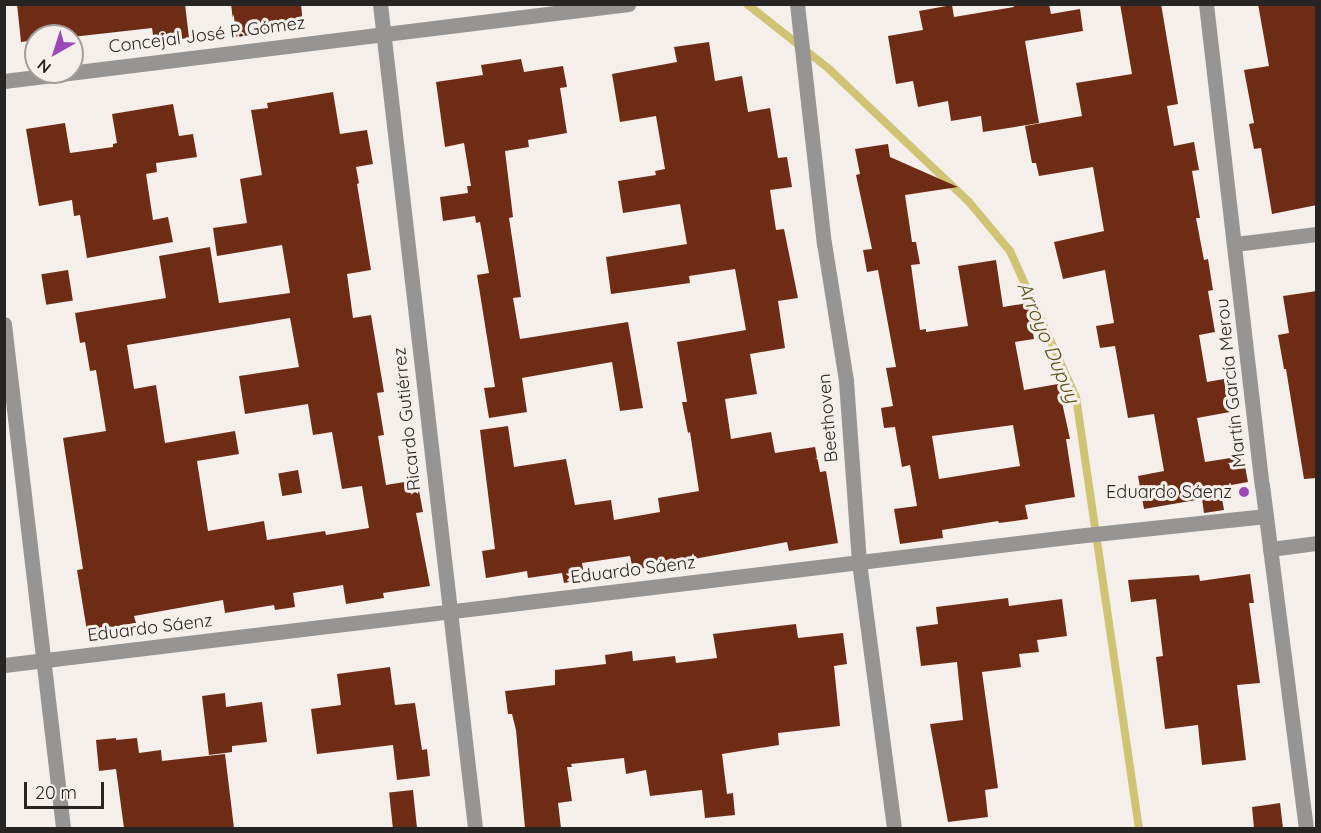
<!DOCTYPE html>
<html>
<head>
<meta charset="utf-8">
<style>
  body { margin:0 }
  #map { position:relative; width:1321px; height:833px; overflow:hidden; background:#f4efeb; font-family:Quicksand,sans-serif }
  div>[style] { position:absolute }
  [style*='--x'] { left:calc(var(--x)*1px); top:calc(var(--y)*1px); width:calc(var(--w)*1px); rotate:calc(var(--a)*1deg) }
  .stream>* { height:8px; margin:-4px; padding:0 4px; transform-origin:4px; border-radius:4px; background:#d0c474 }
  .building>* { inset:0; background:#6f2c15; transform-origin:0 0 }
  .minor>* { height:15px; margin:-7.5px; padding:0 7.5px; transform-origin:7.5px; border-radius:7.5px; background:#969593 }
  .dots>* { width:16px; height:16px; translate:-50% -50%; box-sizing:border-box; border:3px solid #f4efeb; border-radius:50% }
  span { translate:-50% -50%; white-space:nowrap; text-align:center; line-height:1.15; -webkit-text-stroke:6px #f4efeb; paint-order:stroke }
  .street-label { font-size:18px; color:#272523 }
  .poi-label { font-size:18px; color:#272523 }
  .right { translate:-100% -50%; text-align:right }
  .water-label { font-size:20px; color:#5a5114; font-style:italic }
  .frame { position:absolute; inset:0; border:6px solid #272523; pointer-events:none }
  .north { position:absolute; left:24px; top:24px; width:60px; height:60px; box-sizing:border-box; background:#f4efeb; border:2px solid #a29e9b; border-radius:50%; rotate:219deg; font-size:16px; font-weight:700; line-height:24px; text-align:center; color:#272523 }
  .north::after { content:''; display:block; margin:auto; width:21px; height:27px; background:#9c49b8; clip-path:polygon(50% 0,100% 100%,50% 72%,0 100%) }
  .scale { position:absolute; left:24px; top:782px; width:80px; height:27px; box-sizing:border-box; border:3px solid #272523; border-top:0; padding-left:8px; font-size:18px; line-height:21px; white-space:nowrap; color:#272523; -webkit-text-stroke:4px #f4efeb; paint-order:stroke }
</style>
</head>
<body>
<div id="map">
  <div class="stream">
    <i style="--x:747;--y:4;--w:105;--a:38.4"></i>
    <i style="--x:829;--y:69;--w:193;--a:43.5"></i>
    <i style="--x:969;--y:202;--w:64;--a:50.1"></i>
    <i style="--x:1010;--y:251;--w:160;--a:65.7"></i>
    <i style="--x:1076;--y:397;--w:436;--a:81.7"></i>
  </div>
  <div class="building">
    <i style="clip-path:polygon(17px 4px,185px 4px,189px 38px,154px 42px,152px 28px,72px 37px,36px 36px,36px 40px,21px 42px)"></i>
    <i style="clip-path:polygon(231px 4px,301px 4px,303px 24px,267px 29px,268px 33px,235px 37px)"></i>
    <i style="clip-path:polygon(1013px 4px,1049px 4px,1051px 14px,1080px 9px,1083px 31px,1025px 41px,1039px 123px,983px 132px,981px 116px,951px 121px,948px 101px,918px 107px,913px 81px,896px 84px,888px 36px,923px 30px,919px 11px,952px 5px,954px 17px,1014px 7px)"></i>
    <i style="clip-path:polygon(1120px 4px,1161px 4px,1178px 104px,1167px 106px,1174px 146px,1194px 142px,1199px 170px,1192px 171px,1200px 218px,1196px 218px,1204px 260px,1208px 259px,1213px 290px,1208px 291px,1215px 332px,1199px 335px,1207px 382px,1224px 379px,1230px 412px,1197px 418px,1205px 462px,1243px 456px,1248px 482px,1220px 487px,1224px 510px,1204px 513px,1202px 499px,1144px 509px,1138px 476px,1164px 471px,1154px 414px,1128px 418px,1115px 346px,1100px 348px,1096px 326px,1114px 323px,1105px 270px,1063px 279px,1054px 242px,1104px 231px,1093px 167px,1039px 176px,1036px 163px,1032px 163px,1025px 126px,1082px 116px,1076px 83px,1132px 74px)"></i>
    <i style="clip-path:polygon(1258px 4px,1317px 4px,1317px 205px,1272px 214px,1261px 148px,1254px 149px,1249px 124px,1254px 123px,1244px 70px,1269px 66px)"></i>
    <i style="clip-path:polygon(709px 42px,715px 81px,742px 76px,748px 112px,770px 108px,778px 158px,787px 157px,792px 187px,770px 190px,776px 230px,784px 229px,798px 298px,778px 301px,785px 348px,750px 354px,757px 394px,725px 399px,731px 439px,771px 432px,775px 453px,815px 447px,820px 472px,826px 471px,838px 543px,789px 551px,787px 542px,633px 570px,630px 556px,582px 563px,585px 579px,564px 583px,562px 573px,528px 578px,527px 571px,486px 578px,482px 551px,495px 549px,480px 430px,508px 426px,514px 467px,566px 459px,575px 505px,611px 500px,614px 520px,660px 512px,658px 498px,699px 491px,690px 432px,688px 433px,682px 402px,687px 402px,677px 342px,746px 330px,735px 269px,689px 276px,690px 283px,611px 294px,606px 257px,687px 244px,680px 204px,623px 213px,618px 181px,656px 175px,655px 171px,665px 169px,656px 116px,620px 122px,612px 74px,677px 62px,674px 47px)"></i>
    <i style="clip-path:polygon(521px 59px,524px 72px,563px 66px,567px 87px,560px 88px,567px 133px,528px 140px,529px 147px,505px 151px,513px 217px,509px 218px,521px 297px,513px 298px,520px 339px,628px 322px,643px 408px,620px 411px,612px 362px,522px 378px,527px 412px,489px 418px,484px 388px,495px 387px,477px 275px,489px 273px,480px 222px,476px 223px,475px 216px,443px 221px,440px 197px,468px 193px,467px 186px,471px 186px,464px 143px,445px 147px,436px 82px,483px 75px,481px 65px)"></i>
    <i style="clip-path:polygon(evenodd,333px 92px,340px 134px,367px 130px,373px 164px,356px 167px,359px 183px,357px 184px,371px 270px,347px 274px,353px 318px,371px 315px,384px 392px,377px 393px,384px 435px,378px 436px,386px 485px,417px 480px,423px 512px,416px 513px,430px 586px,383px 593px,384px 598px,346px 604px,343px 585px,293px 593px,295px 607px,275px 610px,274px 605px,225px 613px,223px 600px,134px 616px,136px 623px,87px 631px,77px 570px,83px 569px,63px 438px,106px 431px,96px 370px,90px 371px,85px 342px,80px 343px,75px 313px,166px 298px,159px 256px,210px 247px,219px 303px,290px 293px,282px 245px,217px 256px,213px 228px,247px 223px,240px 179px,262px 175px,251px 110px,268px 108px,267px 103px,333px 92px,290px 318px,299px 367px,239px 376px,245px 414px,308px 404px,313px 435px,332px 432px,342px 489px,362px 486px,369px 528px,326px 535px,325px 531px,267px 540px,264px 521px,208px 531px,197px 461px,239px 454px,235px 431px,165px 443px,156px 385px,134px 389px,127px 345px,290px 318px)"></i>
    <i style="clip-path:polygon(173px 104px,179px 136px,193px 134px,197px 157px,156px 163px,157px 172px,146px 174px,153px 220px,168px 217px,173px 242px,87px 258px,80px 215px,74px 216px,72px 200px,39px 206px,26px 129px,65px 123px,70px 153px,113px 147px,113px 144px,117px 143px,112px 114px)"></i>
    <i style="clip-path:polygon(evenodd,888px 144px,890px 157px,958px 187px,905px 195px,912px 242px,916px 242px,920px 264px,911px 265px,920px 330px,926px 329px,926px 332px,968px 326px,958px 266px,996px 260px,1003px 307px,1028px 303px,1034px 339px,1015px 342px,1024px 390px,1058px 384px,1070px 439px,1066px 439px,1075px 497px,1025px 505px,1028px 519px,999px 523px,998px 521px,942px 530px,943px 538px,900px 544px,894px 509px,917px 506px,910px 465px,902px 467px,895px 427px,884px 428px,881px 408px,893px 406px,886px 368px,896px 367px,878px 270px,867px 272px,863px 250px,872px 249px,856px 175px,860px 174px,855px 149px,888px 144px,1013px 425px,1020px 466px,939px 479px,932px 436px,1013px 425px)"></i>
    <i style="left:68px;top:270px;width:31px;height:27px;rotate:81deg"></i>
    <i style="clip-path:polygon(1317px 291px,1317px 478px,1304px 479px,1286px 369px,1284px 369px,1278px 335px,1289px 333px,1283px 296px)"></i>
    <i style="left:298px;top:470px;width:23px;height:20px;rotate:80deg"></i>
    <i style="clip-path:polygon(1250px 574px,1254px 603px,1249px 603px,1260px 683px,1237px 685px,1246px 760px,1202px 765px,1198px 725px,1165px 729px,1156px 657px,1163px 656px,1156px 599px,1131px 602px,1128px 580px,1199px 575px,1200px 581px)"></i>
    <i style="clip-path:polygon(1008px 598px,1009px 606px,1062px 599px,1067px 636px,1037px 640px,1039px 652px,1019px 654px,1021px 667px,982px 672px,998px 788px,985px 790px,988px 817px,948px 822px,930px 724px,963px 720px,957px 662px,921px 666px,916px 627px,938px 624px,936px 607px)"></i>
    <i style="clip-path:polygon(796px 624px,798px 638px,843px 633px,847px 664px,834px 666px,840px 726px,778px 733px,779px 745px,722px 754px,727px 794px,733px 793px,735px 815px,705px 818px,702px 790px,650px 796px,646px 770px,626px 774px,624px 758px,571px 764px,572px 767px,567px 767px,572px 801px,558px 803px,561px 828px,525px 828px,516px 730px,512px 714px,508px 714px,505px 691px,555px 685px,555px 670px,606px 664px,605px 655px,632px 651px,633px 661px,675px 656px,676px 663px,717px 658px,713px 634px)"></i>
    <i style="clip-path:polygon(390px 667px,395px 705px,415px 703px,422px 750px,427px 749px,430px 776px,397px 780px,393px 745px,317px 754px,311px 709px,341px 705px,337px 674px)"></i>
    <i style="clip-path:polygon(225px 693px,226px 707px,262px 702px,267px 742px,232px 746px,232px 752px,209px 755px,202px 696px)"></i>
    <i style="clip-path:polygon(116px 738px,116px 740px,137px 738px,139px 753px,161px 750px,162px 761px,225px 754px,234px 828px,124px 828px,116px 769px,99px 771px,96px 740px)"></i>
    <i style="left:413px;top:790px;width:38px;height:24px;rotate:84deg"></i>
    <i style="clip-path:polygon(1280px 803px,1283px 828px,1254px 828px,1252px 807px)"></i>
  </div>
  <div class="minor">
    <i style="--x:380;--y:4;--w:829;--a:83.42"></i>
    <i style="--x:797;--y:4;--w:241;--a:83.6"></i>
    <i style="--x:824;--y:243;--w:140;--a:80.9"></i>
    <i style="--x:846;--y:381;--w:181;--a:85.9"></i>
    <i style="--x:859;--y:562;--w:268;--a:82.5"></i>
    <i style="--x:1206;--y:4;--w:484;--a:83.4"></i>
    <i style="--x:1262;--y:485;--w:346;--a:82.7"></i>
    <i style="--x:4;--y:81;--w:629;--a:-7.03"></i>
    <i style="--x:1235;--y:244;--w:82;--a:-7"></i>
    <i style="--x:4;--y:324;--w:507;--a:83.32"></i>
    <i style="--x:1270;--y:549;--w:46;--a:-7.4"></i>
    <i style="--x:4;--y:665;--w:1080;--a:-6.86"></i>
    <i style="--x:1076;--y:536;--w:191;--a:-6"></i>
  </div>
  <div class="dots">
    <i style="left:1244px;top:492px;background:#9c49b8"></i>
  </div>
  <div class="street-label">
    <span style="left:207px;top:35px;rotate:-7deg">Concejal José P. Gómez</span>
    <span style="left:1231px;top:383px;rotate:-96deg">Martín García Merou</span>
    <span style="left:828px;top:418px;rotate:-95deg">Beethoven</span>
    <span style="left:407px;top:419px;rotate:-96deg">Ricardo Gutiérrez</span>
    <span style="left:633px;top:570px;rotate:-7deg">Eduardo Sáenz</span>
    <span style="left:150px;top:628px;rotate:-7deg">Eduardo Sáenz</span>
  </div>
  <div class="poi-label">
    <span class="right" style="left:1232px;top:492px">Eduardo Sáenz</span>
  </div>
  <div class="water-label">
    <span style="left:1049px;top:342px;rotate:67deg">Arroyo Dupuy</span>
  </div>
  <div class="frame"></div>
  <div class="north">N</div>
  <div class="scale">20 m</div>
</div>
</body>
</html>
